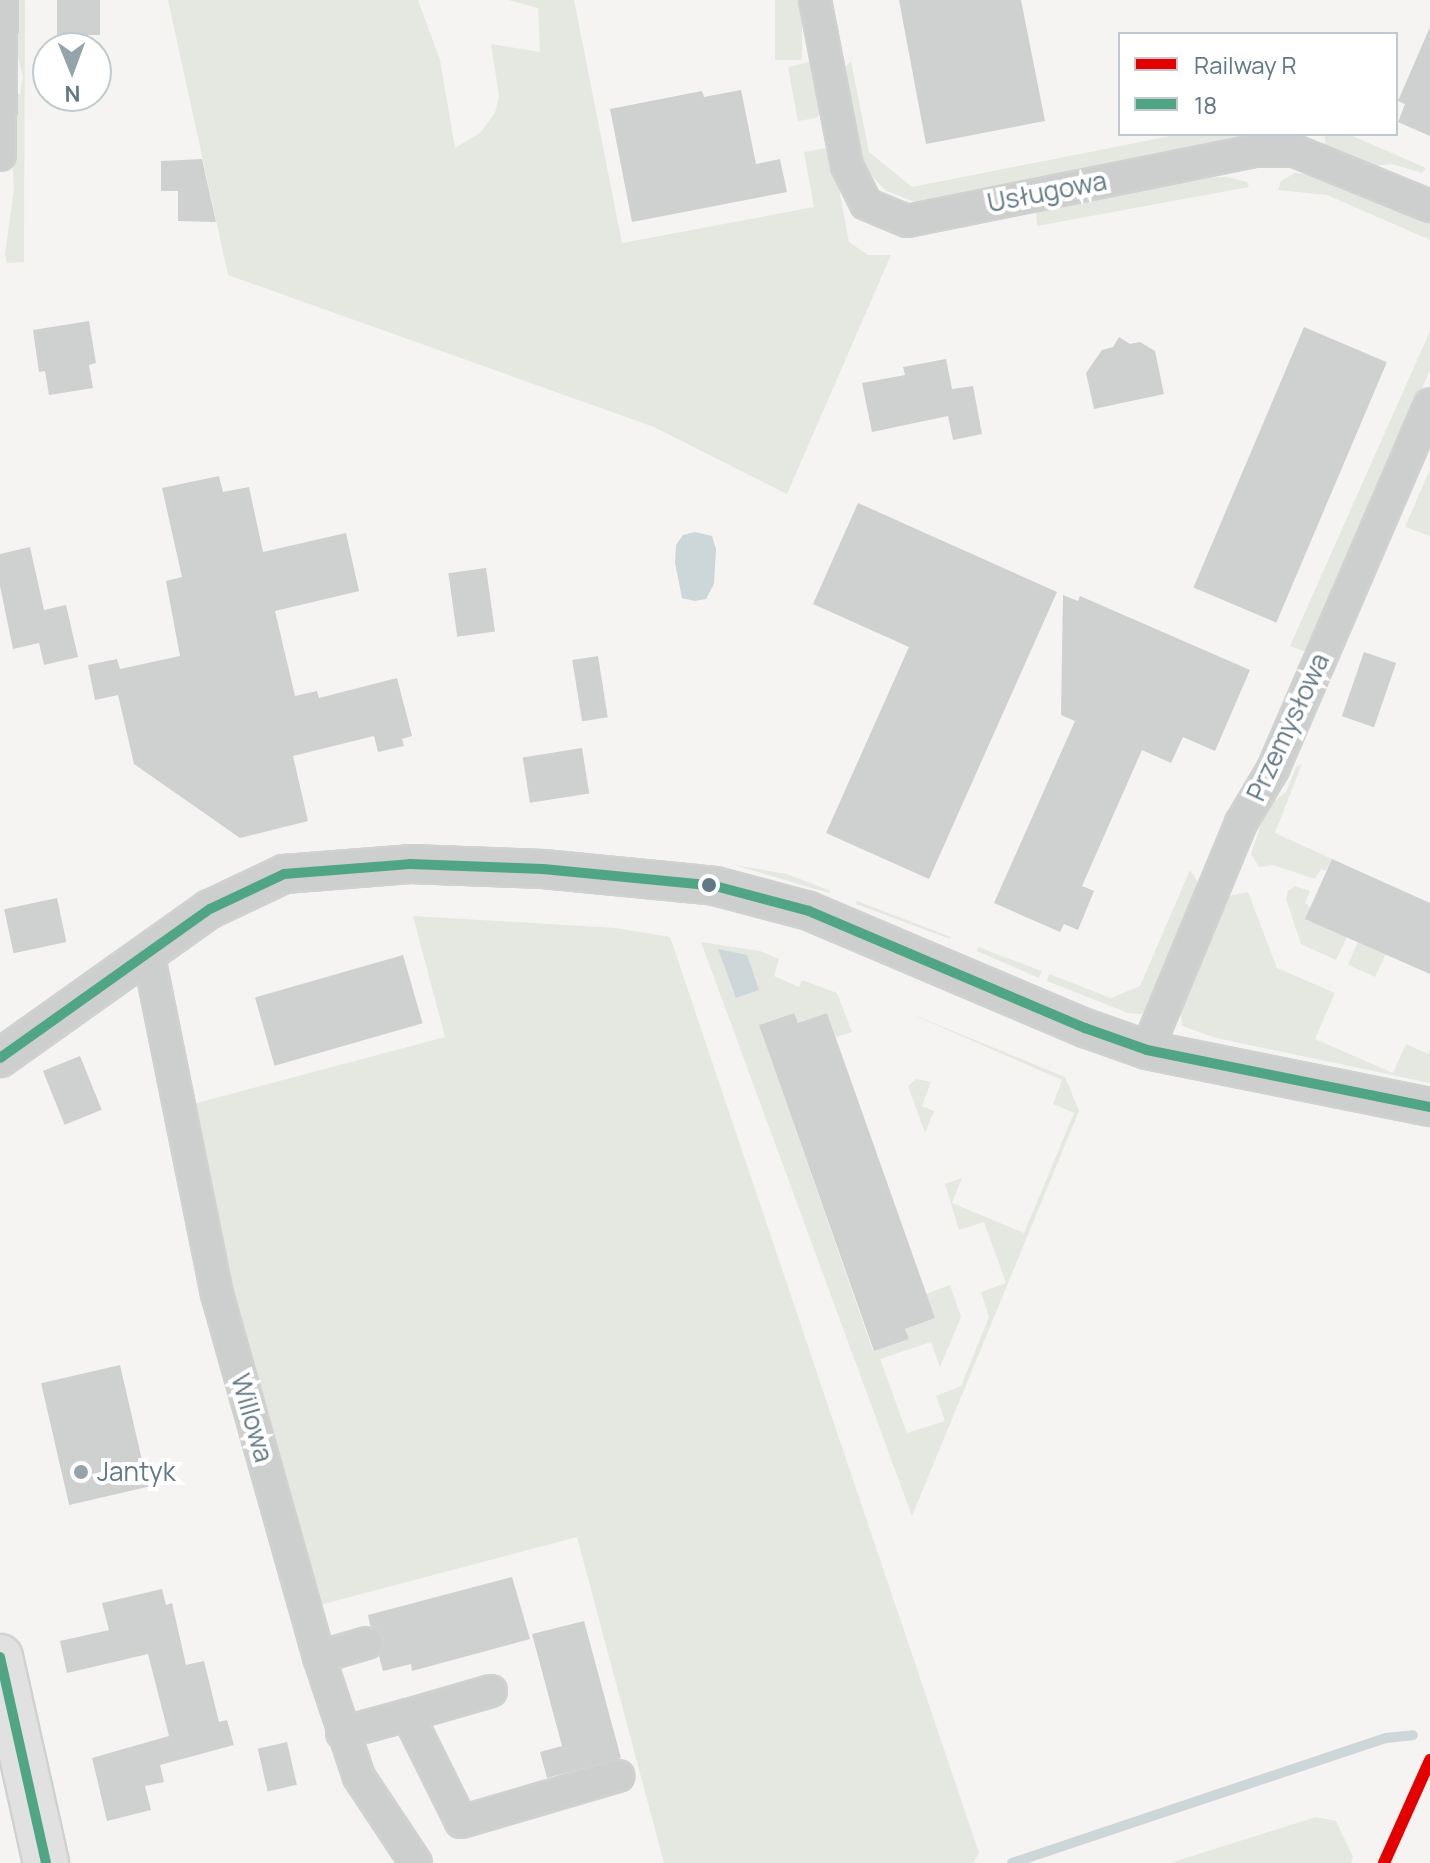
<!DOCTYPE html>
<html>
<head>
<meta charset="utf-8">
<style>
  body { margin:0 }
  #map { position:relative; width:1430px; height:1863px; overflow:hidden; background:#f5f4f2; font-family:Manrope,sans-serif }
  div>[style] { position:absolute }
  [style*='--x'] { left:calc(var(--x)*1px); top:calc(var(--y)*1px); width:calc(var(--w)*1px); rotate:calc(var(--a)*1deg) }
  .green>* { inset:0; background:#e4e8e0; transform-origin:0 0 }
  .water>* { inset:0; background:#cdd7da }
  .stream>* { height:10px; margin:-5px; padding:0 5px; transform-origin:5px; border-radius:5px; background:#cdd7da }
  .building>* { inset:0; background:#cfd0d0; transform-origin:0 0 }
  .roads { filter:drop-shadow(2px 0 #d0d1d1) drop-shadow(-2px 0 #d0d1d1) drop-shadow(0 2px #d0d1d1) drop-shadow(0 -2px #d0d1d1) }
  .minor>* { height:30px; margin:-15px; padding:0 15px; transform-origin:15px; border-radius:15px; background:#cdcfcf }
  .tertiary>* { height:36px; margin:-18px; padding:0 18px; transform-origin:18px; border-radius:18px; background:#cdcfcf }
  .primary>* { height:44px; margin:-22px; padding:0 22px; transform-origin:22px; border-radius:22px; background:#e1e1e2 }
  .bus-1>* { height:10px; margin:-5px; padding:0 5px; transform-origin:5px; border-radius:5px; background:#50a684 }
  .rail-1>* { height:12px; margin:-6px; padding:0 6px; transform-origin:6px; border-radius:6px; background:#e50000 }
  .dots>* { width:22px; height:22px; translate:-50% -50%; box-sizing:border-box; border:4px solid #fff; border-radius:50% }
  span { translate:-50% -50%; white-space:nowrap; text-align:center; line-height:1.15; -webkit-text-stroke:8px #fff; paint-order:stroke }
  .street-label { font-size:26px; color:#617985 }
  .poi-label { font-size:26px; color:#617985 }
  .left { translate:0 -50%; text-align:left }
  .legend { position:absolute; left:1118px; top:32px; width:280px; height:104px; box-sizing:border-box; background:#fff; border:2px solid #c0c9ce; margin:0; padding:10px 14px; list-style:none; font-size:24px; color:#617985 }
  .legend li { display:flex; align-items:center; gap:16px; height:40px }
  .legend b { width:40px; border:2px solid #c0c9ce }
  .north { position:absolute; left:32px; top:32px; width:80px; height:80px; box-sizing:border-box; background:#fff; border:2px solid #c0c9ce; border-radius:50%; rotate:179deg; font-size:22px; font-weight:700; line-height:32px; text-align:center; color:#617985 }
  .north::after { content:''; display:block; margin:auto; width:28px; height:36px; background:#95a4ab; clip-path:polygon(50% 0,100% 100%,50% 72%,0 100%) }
</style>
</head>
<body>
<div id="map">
  <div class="green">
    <i style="clip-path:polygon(14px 0,25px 0,24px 262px,7px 263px,5px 254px,14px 189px,10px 125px,14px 95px,20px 94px,23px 77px,13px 36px)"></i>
    <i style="clip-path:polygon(168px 0,418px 0,440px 60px,455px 148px,480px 133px,495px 113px,499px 96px,491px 44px,540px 52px,538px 8px,508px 0,574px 0,622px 243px,814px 207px,804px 152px,831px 147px,849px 242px,868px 255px,891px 255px,787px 494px,654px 427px,228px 275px)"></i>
    <i style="left:775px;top:0;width:27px;height:60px"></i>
    <i style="clip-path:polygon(813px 61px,823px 111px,816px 118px,798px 121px,788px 67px)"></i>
    <i style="clip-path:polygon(851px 61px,869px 152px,912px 187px,1181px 134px,1246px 134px,1236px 141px,922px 205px,885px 190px,862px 166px,844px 91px,844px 68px)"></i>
    <i style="clip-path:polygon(1324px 134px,1348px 134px,1426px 168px,1422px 173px,1392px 164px,1366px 167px,1326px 150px)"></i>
    <i style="clip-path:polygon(1295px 173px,1331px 177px,1430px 221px,1430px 240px,1327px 195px,1278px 190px,1281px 181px)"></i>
    <i style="clip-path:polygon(1227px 177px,1247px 182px,1249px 187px,1037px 226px,1036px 211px,1179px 178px)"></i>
    <i style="clip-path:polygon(1430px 331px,1430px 370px,1307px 652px,1290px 646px)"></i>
    <i style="clip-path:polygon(1430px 469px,1430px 536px,1405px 527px)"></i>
    <i style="clip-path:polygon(1302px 764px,1275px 833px,1332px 859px,1326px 871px,1321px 869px,1315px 879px,1273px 865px,1259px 867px,1251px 854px,1267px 807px,1286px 792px,1296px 767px)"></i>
    <i style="clip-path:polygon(734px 865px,787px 874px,831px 891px,829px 893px)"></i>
    <i style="clip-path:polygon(1190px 870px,1202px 888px,1148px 1009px,1141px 1014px,1128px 1013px,1047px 981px,1049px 974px,1111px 998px,1140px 986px)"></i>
    <i style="clip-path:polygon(1295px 886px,1310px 891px,1305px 903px,1347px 937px,1336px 960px,1301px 944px,1286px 899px,1288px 891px)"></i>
    <i style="clip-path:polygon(1248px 892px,1277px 968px,1335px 993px,1315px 1039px,1393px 1073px,1406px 1044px,1428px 1054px,1430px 1050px,1430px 1083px,1216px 1038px,1182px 1026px,1180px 1009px,1228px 896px)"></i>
    <i style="clip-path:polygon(857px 901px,951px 937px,950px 939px,856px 904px)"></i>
    <i style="clip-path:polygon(413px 916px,616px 928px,670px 937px,979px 1853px,973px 1863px,664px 1863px,577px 1537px,316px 1606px,216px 1248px,189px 1105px,445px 1037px)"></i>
    <i style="clip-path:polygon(701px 942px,760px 951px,779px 959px,774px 976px,799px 987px,802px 980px,837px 993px,852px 1032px,836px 1037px,827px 1013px,798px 1023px,793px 1013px,759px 1025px,873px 1351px,909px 1339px,905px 1329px,935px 1318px,926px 1294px,950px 1285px,961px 1317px,940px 1367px,931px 1342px,880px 1359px,907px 1433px,945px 1421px,936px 1396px,961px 1386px,989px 1317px,981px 1292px,1006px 1283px,984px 1222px,959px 1230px,945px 1184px,962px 1178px,952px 1203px,1024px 1233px,1074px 1113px,1053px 1104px,1062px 1080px,902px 1010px,1065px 1077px,1079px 1111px,912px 1516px)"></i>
    <i style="left:1358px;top:942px;width:30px;height:25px;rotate:24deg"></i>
    <i style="clip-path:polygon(978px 947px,1042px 971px,1039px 978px,977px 951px)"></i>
    <i style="clip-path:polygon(916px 1079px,931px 1082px,922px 1106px,934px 1111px,925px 1133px,908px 1086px)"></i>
    <i style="clip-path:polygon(1316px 1817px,1336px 1821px,1353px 1857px,1351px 1863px,1170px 1863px)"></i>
  </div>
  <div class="water">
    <i style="clip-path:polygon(695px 532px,712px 536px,716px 549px,714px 584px,706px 599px,695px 601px,682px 598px,675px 563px,676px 545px,683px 535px)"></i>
    <i style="clip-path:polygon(718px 949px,747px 955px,759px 990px,736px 998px)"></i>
  </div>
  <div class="stream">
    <i style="--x:1012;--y:1863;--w:394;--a:-18.5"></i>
    <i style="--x:1386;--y:1738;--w:27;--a:-6"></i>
  </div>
  <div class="building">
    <i style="left:57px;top:0;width:43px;height:35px"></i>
    <i style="clip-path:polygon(899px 0,1021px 0,1045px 121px,926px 144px)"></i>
    <i style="clip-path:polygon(1430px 27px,1430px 136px,1398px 122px,1405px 104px,1398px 101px)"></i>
    <i style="clip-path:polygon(741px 90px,756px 164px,780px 159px,787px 192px,632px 222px,610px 109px,702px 91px,704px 97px)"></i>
    <i style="clip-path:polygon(202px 159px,216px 222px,178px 221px,178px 191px,161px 191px,161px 161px)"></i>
    <i style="clip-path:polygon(89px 321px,96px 363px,89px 365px,93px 388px,49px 395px,45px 371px,39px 372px,33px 330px)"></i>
    <i style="left:1304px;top:327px;width:90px;height:283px;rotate:23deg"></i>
    <i style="clip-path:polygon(1119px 337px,1130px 344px,1140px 342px,1155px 351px,1164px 394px,1094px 409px,1086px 373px,1102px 350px,1113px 347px)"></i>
    <i style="clip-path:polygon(946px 359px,952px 389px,973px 386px,982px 434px,953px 440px,948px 416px,872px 432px,862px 383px,905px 375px,903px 367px)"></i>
    <i style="clip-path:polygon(219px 476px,223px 492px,249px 487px,263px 552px,346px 533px,359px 591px,275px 611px,295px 696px,317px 691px,319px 698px,397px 678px,412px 736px,402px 739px,404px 746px,378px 752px,374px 736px,293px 756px,308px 821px,240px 838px,134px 764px,118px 695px,95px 700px,88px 665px,117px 659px,120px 669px,180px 656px,166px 581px,182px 577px,162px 488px)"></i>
    <i style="clip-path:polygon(858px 503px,1057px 592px,929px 879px,826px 833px,909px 647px,813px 604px)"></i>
    <i style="clip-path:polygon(30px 547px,44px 610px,66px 605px,78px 657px,44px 665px,39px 643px,13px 649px,0 586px,0 554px)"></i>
    <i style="left:486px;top:568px;width:64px;height:38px;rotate:82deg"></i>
    <i style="clip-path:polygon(1063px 595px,1078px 601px,1080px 596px,1250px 670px,1215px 751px,1183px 737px,1171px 763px,1142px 750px,1082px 886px,1094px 891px,1078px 930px,1064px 924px,1060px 932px,994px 903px,1075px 721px,1061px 715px)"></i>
    <i style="left:1364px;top:652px;width:34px;height:68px;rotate:19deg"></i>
    <i style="left:598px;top:656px;width:62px;height:26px;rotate:81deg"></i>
    <i style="left:582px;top:748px;width:46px;height:60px;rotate:81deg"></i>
    <i style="clip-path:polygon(1332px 859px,1430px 903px,1430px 974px,1305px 919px)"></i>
    <i style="left:57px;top:898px;width:45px;height:54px;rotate:78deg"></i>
    <i style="left:403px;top:955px;width:71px;height:154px;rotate:74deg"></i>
    <i style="clip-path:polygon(794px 1013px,798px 1023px,827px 1013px,935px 1318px,905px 1329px,909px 1339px,874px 1351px,759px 1025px)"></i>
    <i style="left:80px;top:1056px;width:58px;height:40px;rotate:68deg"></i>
    <i style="left:120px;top:1365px;width:125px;height:81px;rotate:77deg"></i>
    <i style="clip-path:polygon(512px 1577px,530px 1639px,412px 1671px,411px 1664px,383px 1671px,379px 1656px,384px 1639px,380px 1631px,370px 1625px,368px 1615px)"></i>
    <i style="clip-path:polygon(162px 1589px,166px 1605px,172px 1603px,186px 1665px,204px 1661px,219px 1722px,227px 1720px,234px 1745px,160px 1765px,164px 1782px,145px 1786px,151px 1810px,107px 1821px,92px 1758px,169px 1736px,148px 1654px,67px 1673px,60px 1641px,109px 1630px,102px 1603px)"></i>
    <i style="clip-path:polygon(584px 1621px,621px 1758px,547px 1778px,540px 1752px,562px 1746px,532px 1634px)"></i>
    <i style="left:287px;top:1742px;width:44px;height:30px;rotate:77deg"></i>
  </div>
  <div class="roads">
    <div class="minor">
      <i style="--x:815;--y:0;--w:169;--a:79.1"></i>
      <i style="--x:847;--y:166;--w:42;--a:63.4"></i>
      <i style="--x:866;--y:204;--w:44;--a:22.5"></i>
      <i style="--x:907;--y:221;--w:353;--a:-11.4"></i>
      <i style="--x:1253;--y:151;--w:42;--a:0"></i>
      <i style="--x:1295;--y:151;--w:146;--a:22.2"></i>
      <i style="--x:0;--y:155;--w:155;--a:-89.3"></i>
      <i style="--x:148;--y:952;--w:349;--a:78.6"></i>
      <i style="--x:217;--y:1294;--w:377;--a:74.3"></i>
      <i style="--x:319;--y:1657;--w:126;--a:71.6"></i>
      <i style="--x:359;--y:1777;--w:103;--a:56.5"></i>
      <i style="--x:1147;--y:1050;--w:246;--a:-67.5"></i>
      <i style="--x:1241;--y:823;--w:63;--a:-59.3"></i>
      <i style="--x:1273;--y:769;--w:397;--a:-66.7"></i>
      <i style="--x:319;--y:1657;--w:50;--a:-16.3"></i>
      <i style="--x:491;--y:1691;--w:86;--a:163.9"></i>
      <i style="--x:408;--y:1715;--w:119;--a:63.6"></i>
      <i style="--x:461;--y:1822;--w:164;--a:-16.3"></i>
      <i style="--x:342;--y:1733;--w:68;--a:-15.3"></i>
    </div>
    <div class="tertiary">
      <i style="--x:0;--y:1058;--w:257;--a:-35.4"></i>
      <i style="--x:210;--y:909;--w:82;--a:-25.3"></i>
      <i style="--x:284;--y:874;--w:126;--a:-4.5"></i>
      <i style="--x:410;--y:864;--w:133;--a:2.2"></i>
      <i style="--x:543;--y:869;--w:173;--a:5.6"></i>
      <i style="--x:715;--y:886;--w:97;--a:14.9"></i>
      <i style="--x:809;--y:911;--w:300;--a:23"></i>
      <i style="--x:1085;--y:1028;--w:66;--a:19.5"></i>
      <i style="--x:1147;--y:1050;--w:289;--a:11.4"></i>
    </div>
    <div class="primary">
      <i style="--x:0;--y:1657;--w:211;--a:77.4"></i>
    </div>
  </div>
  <div class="bus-1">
    <i style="--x:0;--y:1058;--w:257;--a:-35.4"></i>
    <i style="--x:210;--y:909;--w:82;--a:-25.3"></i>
    <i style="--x:284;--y:874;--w:126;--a:-4.5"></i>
    <i style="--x:410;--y:864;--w:133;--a:2.2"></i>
    <i style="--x:543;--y:869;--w:173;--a:5.6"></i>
    <i style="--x:715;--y:886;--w:97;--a:14.9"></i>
    <i style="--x:809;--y:911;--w:300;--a:23"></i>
    <i style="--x:1085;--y:1028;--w:66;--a:19.5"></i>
    <i style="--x:1147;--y:1050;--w:289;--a:11.4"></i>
    <i style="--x:0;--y:1657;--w:211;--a:77.4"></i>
  </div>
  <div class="rail-1">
    <i style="--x:1384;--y:1863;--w:113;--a:-65.9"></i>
  </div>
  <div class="dots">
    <i style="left:709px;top:885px;background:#617985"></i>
    <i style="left:81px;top:1472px;background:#95a4ab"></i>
  </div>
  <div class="street-label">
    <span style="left:1047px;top:192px;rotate:-11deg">Usługowa</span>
    <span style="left:1288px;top:727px;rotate:-65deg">Przemysłowa</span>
    <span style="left:252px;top:1418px;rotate:74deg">Willowa</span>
  </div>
  <div class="poi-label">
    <span class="left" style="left:97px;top:1472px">Jantyk</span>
  </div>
  <ul class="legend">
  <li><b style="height:10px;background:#e50000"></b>Railway R</li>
  <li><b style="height:10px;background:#50a684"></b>18</li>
  </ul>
  <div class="north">N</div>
</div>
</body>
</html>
